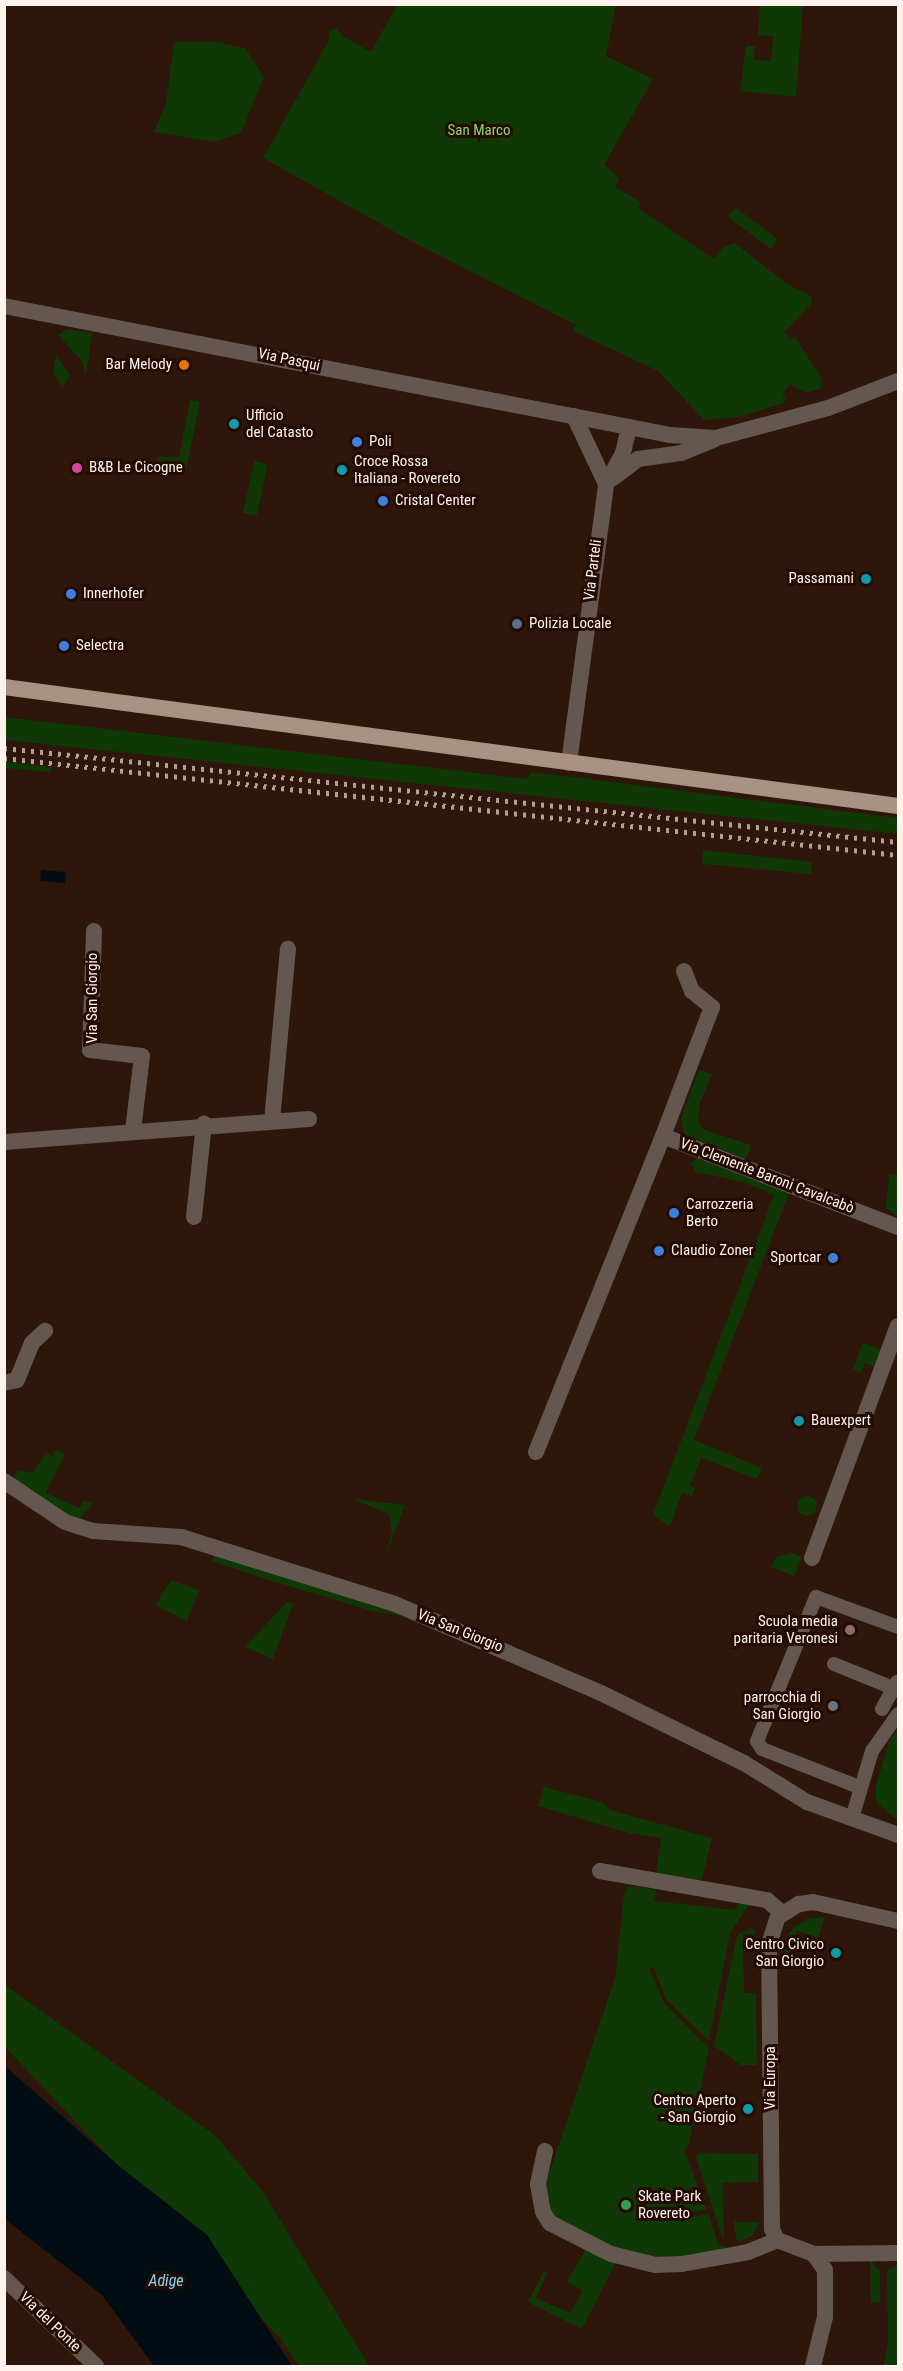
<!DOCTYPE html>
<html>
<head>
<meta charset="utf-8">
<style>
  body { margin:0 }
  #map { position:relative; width:903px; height:2371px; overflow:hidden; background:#2e160b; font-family:"Roboto Condensed",sans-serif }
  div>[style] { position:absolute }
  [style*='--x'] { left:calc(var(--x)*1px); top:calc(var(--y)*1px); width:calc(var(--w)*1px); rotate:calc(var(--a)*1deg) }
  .green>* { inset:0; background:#103706; transform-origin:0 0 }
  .round { border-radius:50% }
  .water>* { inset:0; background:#010d12; transform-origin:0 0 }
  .pedestrian>* { height:14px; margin:-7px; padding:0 7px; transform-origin:7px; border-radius:7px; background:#63574f }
  .minor>* { height:16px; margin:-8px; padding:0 8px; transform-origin:8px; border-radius:8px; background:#63574f }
  .primary>* { height:16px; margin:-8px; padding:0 8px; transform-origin:8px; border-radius:8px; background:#aa9181 }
  .rail>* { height:4.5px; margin-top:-2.25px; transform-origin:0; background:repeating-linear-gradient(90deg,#b1a19a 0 3px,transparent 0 9px) }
  .dots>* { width:16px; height:16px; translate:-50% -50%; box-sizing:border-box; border:3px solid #240c04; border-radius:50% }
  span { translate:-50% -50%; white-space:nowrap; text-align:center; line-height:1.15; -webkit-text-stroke:6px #240c04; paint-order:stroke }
  .park-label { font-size:15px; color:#88d677 }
  .street-label { font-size:15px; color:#fdf2ed }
  .poi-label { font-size:15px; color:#fdf2ed }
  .right { translate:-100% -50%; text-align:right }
  .left { translate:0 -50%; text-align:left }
  .water-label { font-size:16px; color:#86d7f6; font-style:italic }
  .frame { position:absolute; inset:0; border:6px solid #fdf2ed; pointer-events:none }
</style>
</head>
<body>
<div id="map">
  <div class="green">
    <i style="clip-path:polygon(397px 5px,616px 5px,606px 56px,653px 79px,604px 165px,619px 178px,615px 187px,641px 202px,638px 208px,714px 259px,723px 247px,735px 243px,787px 284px,811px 296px,812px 303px,785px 332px,790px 340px,795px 337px,822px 379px,820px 389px,806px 393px,790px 384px,782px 395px,786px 399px,784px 403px,739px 417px,704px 420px,658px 371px,573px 331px,576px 325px,411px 241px,263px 158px,328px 42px,330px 30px,336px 28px,344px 37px,371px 52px)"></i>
    <i style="clip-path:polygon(760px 5px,803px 5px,796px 97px,740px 91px,746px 46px,755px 46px,754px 60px,771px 61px,773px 36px,758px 35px)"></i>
    <i style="clip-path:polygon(174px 42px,215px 42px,245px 48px,264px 77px,241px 133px,214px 142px,154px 132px,166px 104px)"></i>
    <i style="left:735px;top:207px;width:54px;height:12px;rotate:37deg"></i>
    <i style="clip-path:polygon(68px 329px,92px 333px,86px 376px,82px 361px,58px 335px)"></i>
    <i style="clip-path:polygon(56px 356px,70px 375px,62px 388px,53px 372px)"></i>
    <i style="clip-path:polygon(190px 400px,200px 402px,186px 470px,157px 464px,158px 457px,179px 457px)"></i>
    <i style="left:254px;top:461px;width:14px;height:53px;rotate:12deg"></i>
    <i style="clip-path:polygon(5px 717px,526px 779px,532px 772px,898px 818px,898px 834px,5px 740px)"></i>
    <i style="clip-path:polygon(5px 762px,52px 767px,51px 772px,5px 768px)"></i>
    <i style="clip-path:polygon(703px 850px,812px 862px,811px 874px,702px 864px)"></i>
    <i style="clip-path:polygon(699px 1070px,712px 1074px,700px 1103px,698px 1122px,705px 1130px,751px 1145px,746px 1159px,686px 1136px,683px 1131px,681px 1118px)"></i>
    <i style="clip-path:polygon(697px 1158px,789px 1193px,694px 1440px,762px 1468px,757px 1479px,701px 1458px,690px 1486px,695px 1488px,692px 1496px,682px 1492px,670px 1527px,653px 1515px,774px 1195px,743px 1182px,695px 1172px,691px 1163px)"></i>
    <i style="clip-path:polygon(889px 1174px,898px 1175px,898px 1216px,886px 1208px)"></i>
    <i style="clip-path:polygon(863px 1342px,881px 1350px,875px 1367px,865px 1363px,861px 1373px,853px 1369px)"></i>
    <i style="clip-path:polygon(55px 1450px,65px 1454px,46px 1493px,79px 1508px,84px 1500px,93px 1504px,78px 1520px,12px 1481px,18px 1470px,33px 1473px,46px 1452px,52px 1456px)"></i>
    <i class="round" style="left:797px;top:1496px;width:20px;height:20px"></i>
    <i style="clip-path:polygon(352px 1499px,405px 1505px,387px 1553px,392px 1531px,389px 1514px)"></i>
    <i style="clip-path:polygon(214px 1552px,409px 1617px,372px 1611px,262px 1578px,212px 1561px)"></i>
    <i style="clip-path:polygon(792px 1553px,802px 1557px,794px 1576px,771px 1567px,776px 1557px)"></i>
    <i style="clip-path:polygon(171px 1580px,199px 1590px,187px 1621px,155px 1605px)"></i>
    <i style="clip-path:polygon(287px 1602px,293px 1604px,273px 1659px,245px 1647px)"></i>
    <i style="clip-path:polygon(898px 1729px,898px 1821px,876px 1802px,876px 1785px,890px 1739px)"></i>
    <i style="clip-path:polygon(544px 1787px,602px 1802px,610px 1810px,712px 1838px,702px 1880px,656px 1874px,661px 1838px,629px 1833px,538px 1806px)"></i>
    <i style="clip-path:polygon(635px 1886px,656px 1890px,654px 1901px,736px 1910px,738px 1900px,750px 1903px,730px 1933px,709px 2041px,666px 1999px,654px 1968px,649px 1968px,664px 2003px,709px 2048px,689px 2144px,684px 2149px,707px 2210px,686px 2212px,684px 2218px,709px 2214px,718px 2244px,734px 2251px,682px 2259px,638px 2258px,560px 2222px,549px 2212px,546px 2183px,615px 1978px,624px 1895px,627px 1887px)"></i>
    <i style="clip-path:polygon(825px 1917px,818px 1938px,797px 1931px,788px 1958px,782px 1957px,784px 1941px,795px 1926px,810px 1918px)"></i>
    <i style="clip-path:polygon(752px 1928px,756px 1934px,743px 1934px,744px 1993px,756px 1993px,757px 2065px,741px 2065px,714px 2046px,736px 1940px,740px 1933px)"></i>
    <i style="clip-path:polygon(5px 1985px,216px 2136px,263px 2192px,369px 2366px,299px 2366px,280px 2338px,5px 2047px)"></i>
    <i style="clip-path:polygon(699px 2153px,758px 2154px,758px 2182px,723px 2183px,724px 2242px,696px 2158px)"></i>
    <i style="clip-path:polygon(734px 2222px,759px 2222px,753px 2235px,740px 2242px,736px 2239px)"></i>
    <i style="clip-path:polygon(586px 2249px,616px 2262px,582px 2329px,528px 2302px,544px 2271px,547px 2273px,536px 2298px,570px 2313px,583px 2290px,567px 2282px)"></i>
    <i style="clip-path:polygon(898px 2258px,898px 2366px,883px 2366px,888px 2344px,887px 2270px,895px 2266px)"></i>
    <i style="clip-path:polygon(870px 2259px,880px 2272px,880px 2302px,871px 2303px)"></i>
  </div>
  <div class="water">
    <i style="left:41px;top:870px;width:25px;height:11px;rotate:5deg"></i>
    <i style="clip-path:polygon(5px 2066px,119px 2166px,207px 2235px,292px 2366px,154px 2366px,102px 2295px,5px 2219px)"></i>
  </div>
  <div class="pedestrian">
    <i style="--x:834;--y:1664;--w:69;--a:22.1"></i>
    <i style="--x:882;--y:1709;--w:31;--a:-61"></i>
    <i style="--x:859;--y:1787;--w:104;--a:-158.6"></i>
    <i style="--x:762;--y:1749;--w:9;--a:-122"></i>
    <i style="--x:757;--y:1741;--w:156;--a:-67.7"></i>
    <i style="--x:816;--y:1597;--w:87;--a:20.1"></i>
    <i style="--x:852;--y:1818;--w:70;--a:-73.4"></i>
    <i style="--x:872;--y:1751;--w:45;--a:-54.9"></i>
  </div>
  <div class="minor">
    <i style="--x:4;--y:306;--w:678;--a:10.96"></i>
    <i style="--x:670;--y:435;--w:46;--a:3.7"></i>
    <i style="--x:716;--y:438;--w:116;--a:-15"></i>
    <i style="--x:828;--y:408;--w:75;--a:-21.1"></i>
    <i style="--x:574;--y:416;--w:75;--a:64.8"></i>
    <i style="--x:613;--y:478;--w:31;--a:-37"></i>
    <i style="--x:638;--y:459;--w:43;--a:-7.9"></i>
    <i style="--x:681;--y:453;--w:35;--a:-22"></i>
    <i style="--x:569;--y:763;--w:281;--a:-82.4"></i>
    <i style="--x:606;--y:484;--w:35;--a:-61"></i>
    <i style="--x:623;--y:453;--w:27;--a:-77"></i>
    <i style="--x:94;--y:931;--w:119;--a:91.9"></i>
    <i style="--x:90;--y:1050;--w:52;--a:6.6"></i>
    <i style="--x:142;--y:1056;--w:75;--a:96.9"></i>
    <i style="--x:684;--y:971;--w:22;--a:68"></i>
    <i style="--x:692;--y:991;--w:26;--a:39"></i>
    <i style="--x:712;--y:1007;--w:138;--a:110.8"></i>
    <i style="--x:663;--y:1136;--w:252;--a:21.2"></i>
    <i style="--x:272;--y:1121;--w:173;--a:-84.7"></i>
    <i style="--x:4;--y:1142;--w:306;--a:-4.3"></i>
    <i style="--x:194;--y:1217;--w:94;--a:-83.9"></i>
    <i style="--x:4;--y:1383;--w:13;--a:-13"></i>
    <i style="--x:17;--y:1380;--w:40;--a:-68"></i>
    <i style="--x:32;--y:1343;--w:18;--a:-43"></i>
    <i style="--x:536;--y:1452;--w:341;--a:-68.1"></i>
    <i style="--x:4;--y:1481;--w:73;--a:33.9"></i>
    <i style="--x:65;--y:1522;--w:29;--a:18"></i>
    <i style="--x:93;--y:1531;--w:88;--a:3.9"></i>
    <i style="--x:181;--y:1537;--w:224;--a:17.4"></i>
    <i style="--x:395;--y:1604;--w:224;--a:23.4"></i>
    <i style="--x:601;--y:1693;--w:159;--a:26.1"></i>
    <i style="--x:744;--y:1763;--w:74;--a:31.8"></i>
    <i style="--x:807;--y:1802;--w:97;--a:19.9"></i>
    <i style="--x:812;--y:1558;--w:247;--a:-69.7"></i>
    <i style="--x:600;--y:1871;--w:169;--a:9.9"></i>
    <i style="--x:767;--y:1900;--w:20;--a:41"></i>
    <i style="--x:545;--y:2151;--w:34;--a:102"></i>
    <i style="--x:538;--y:2184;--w:28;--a:80"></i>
    <i style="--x:543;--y:2212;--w:13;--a:58"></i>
    <i style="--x:550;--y:2223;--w:68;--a:26.9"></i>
    <i style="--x:611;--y:2254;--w:45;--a:14"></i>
    <i style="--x:655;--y:2265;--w:27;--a:-2"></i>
    <i style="--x:682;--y:2264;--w:67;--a:-10.3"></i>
    <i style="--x:748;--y:2252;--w:31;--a:-22"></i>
    <i style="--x:814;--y:2254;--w:84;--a:-0.7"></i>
    <i style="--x:4;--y:2278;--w:127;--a:43.7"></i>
    <i style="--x:813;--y:2366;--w:50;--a:-76.2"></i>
    <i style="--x:825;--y:2317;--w:47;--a:-90"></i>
    <i style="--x:825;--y:2270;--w:19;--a:-125"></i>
    <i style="--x:814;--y:2254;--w:40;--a:-159"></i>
    <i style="--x:777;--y:2240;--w:12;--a:-114"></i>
    <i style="--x:772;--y:2229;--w:285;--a:-90.6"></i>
    <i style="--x:769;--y:1944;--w:28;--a:-72"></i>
    <i style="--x:778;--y:1917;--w:25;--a:-32"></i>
    <i style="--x:799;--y:1904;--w:14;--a:-8"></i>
    <i style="--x:813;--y:1902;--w:87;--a:12.6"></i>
  </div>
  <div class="primary">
    <i style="--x:4;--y:687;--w:902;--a:7.58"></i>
  </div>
  <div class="rail">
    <i style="--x:4;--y:748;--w:899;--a:6"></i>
    <i style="--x:4;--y:758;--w:899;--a:6.19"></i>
  </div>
  <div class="dots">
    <i style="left:184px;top:365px;background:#e8710a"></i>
    <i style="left:234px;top:424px;background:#0f9aa8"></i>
    <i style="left:357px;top:442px;background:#3f7fe0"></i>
    <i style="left:77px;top:468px;background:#d1479c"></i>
    <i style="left:342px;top:470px;background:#0f9aa8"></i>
    <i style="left:383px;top:501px;background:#3f7fe0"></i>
    <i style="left:866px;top:579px;background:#0f9aa8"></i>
    <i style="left:71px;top:594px;background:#3f7fe0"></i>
    <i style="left:517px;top:624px;background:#5c6f8a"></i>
    <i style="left:64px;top:646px;background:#3f7fe0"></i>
    <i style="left:674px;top:1213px;background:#3f7fe0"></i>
    <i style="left:659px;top:1251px;background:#3f7fe0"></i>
    <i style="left:833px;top:1258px;background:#3f7fe0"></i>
    <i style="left:799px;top:1421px;background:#0f9aa8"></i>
    <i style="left:850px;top:1630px;background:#8d6e63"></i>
    <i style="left:833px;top:1706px;background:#6b7280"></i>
    <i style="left:836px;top:1953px;background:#0f9aa8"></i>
    <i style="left:748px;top:2109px;background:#0f9aa8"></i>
    <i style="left:626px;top:2205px;background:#2e9e5b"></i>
  </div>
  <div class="park-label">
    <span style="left:479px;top:131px">San Marco</span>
  </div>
  <div class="street-label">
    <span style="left:289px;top:360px;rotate:12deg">Via Pasqui</span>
    <span style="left:593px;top:570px;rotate:-83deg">Via Parteli</span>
    <span style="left:93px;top:998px;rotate:-90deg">Via San Giorgio</span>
    <span style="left:767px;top:1176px;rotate:21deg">Via Clemente Baroni Cavalcabò</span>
    <span style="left:460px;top:1631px;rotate:22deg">Via San Giorgio</span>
    <span style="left:771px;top:2078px;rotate:-90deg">Via Europa</span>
    <span style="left:50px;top:2322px;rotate:44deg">Via del Ponte</span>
  </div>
  <div class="poi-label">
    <span class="right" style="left:172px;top:365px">Bar Melody</span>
    <span class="left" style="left:246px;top:424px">Ufficio<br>del Catasto</span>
    <span class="left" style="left:369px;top:442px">Poli</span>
    <span class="left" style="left:354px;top:470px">Croce Rossa<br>Italiana - Rovereto</span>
    <span class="left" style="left:89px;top:468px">B&amp;B Le Cicogne</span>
    <span class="left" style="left:395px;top:501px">Cristal Center</span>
    <span class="right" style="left:854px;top:579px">Passamani</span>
    <span class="left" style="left:83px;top:594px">Innerhofer</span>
    <span class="left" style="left:529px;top:624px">Polizia Locale</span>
    <span class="left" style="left:76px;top:646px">Selectra</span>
    <span class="left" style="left:686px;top:1213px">Carrozzeria<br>Berto</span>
    <span class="left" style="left:671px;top:1251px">Claudio Zoner</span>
    <span class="right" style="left:821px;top:1258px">Sportcar</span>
    <span class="left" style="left:811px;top:1421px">Bauexpert</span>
    <span class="right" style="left:838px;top:1630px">Scuola media<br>paritaria Veronesi</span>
    <span class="right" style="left:821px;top:1706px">parrocchia di<br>San Giorgio</span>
    <span class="right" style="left:824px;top:1953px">Centro Civico<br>San Giorgio</span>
    <span class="right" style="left:736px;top:2109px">Centro Aperto<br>- San Giorgio</span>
    <span class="left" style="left:638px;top:2205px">Skate Park<br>Rovereto</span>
  </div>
  <div class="water-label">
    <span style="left:166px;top:2281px">Adige</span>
  </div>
  <div class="frame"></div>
</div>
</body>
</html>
